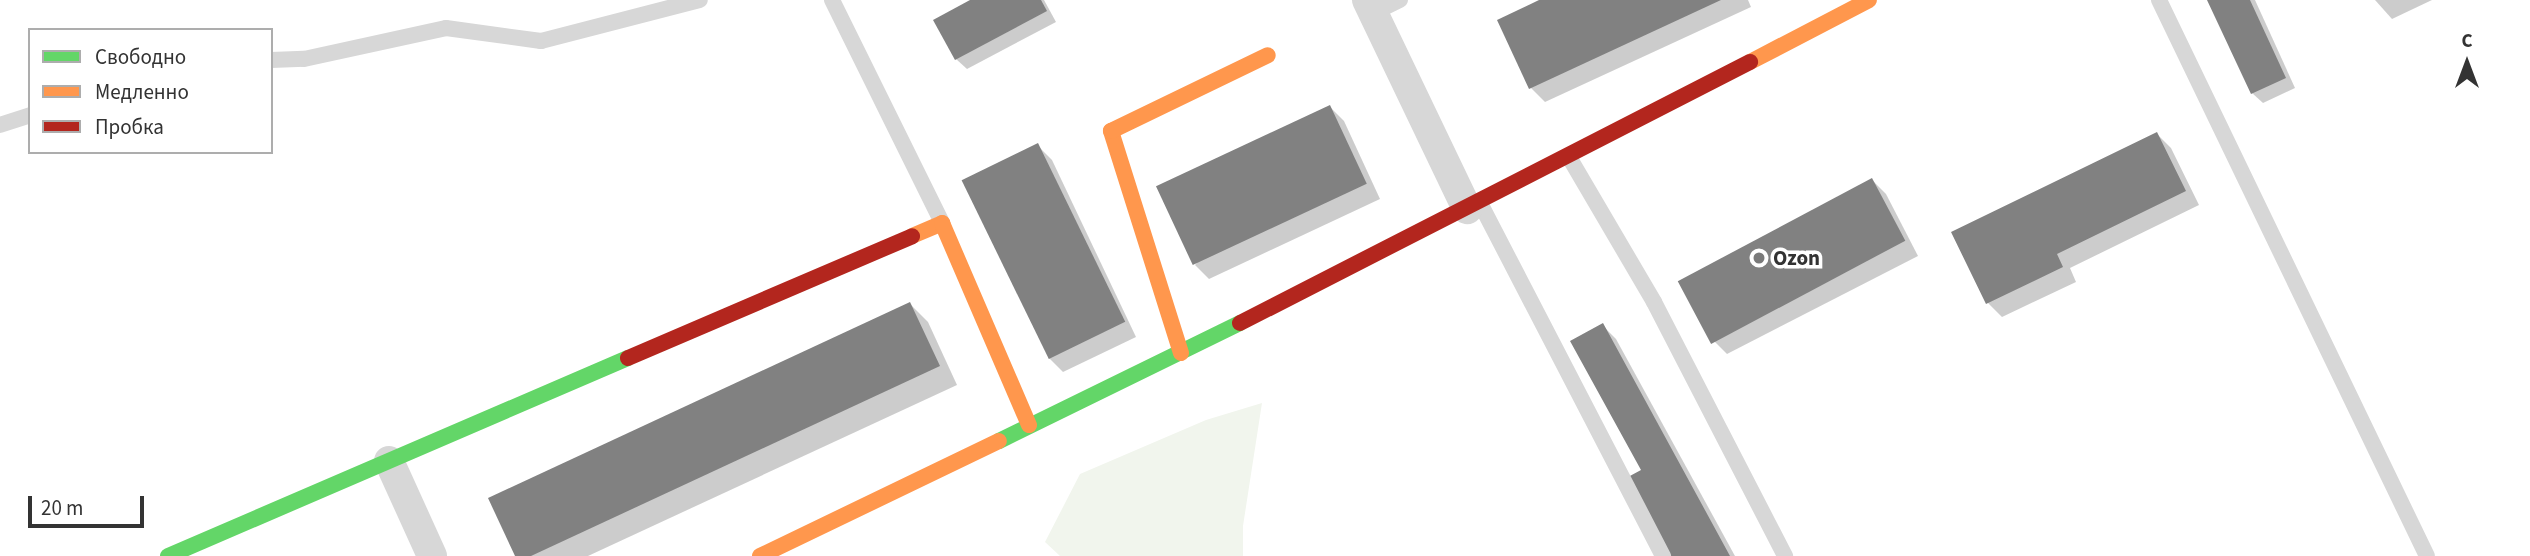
<!DOCTYPE html>
<html>
<head>
<meta charset="utf-8">
<style>
  body { margin:0 }
  #map { position:relative; width:2530px; height:556px; overflow:hidden; background:#fff; font-family:"Source Sans 3",sans-serif }
  div>[style] { position:absolute }
  [style*='--x'] { left:calc(var(--x)*1px); top:calc(var(--y)*1px); width:calc(var(--w)*1px); rotate:calc(var(--a)*1deg) }
  .green>* { inset:0; background:#f1f5ed }
  .shadow>* { inset:0; background:#0003 }
  .building>* { inset:0; background:#818181; transform-origin:0 0 }
  .lane>* { height:16px; margin:-8px; padding:0 8px; transform-origin:8px; border-radius:8px; background:#d7d7d7 }
  .street>* { height:30px; margin:-15px; padding:0 15px; transform-origin:15px; border-radius:15px; background:#d7d7d7 }
  .fast>* { height:16px; margin:-8px; padding:0 8px; transform-origin:8px; border-radius:8px; background:#63d668 }
  .slow>* { height:16px; margin:-8px; padding:0 8px; transform-origin:8px; border-radius:8px; background:#ff974d }
  .jam>* { height:16px; margin:-8px; padding:0 8px; transform-origin:8px; border-radius:8px; background:#b3261e }
  .dots>* { width:19px; height:19px; translate:-50% -50%; box-sizing:border-box; border:4px solid #fff; border-radius:50% }
  span { translate:-50% -50%; white-space:nowrap; text-align:center; line-height:1.15; -webkit-text-stroke:7px #fff; paint-order:stroke }
  .poi-label { font-size:21px; color:#333; font-weight:700 }
  .left { translate:0 -50%; text-align:left }
  .legend { position:absolute; left:28px; top:28px; width:245px; height:126px; box-sizing:border-box; background:#fff; border:2px solid #adadad; margin:0; padding:9px 12px; list-style:none; font-size:21px; color:#333 }
  .legend li { display:flex; align-items:center; gap:14px; height:35px }
  .legend b { width:35px; border:2px solid #adadad }
  .north { position:absolute; left:2432px; top:28px; width:70px; height:70px; -webkit-text-stroke:5px #fff; paint-order:stroke; rotate:0deg; font-size:19px; font-weight:700; line-height:28px; text-align:center; color:#333 }
  .north::after { content:''; display:block; margin:auto; width:24px; height:32px; background:#333; clip-path:polygon(50% 0,100% 100%,50% 72%,0 100%) }
  .scale { position:absolute; left:28px; top:496px; width:116px; height:32px; box-sizing:border-box; border:4px solid #333; border-top:0; padding-left:9px; font-size:21px; line-height:24px; white-space:nowrap; color:#333; -webkit-text-stroke:5px #fff; paint-order:stroke }
</style>
</head>
<body>
<div id="map">
  <div class="green">
    <i style="clip-path:polygon(1262px 403px,1243px 526px,1243px 556px,1060px 556px,1045px 542px,1080px 474px,1206px 420px)"></i>
  </div>
  <div class="shadow">
    <i style="clip-path:polygon(974px 0,1044px 0,1056px 22px,967px 69px,956px 59px)"></i>
    <i style="clip-path:polygon(1543px 0,1748px 0,1751px 7px,1545px 102px,1531px 88px)"></i>
    <i style="clip-path:polygon(2209px 0,2255px 0,2295px 88px,2263px 103px,2252px 93px)"></i>
    <i style="clip-path:polygon(2375px 0,2432px 0,2392px 19px)"></i>
    <i style="clip-path:polygon(1330px 107px,1344px 121px,1380px 199px,1209px 279px,1195px 265px)"></i>
    <i style="clip-path:polygon(2157px 134px,2171px 148px,2199px 205px,2070px 268px,2076px 282px,2002px 317px,1988px 303px,1954px 233px)"></i>
    <i style="clip-path:polygon(1037px 145px,1052px 160px,1136px 337px,1063px 372px,1049px 358px)"></i>
    <i style="clip-path:polygon(1872px 180px,1886px 194px,1918px 256px,1727px 354px,1713px 340px)"></i>
    <i style="clip-path:polygon(910px 304px,928px 322px,957px 385px,588px 556px,517px 556px)"></i>
    <i style="clip-path:polygon(1602px 325px,1616px 339px,1735px 556px,1673px 556px,1643px 471px)"></i>
  </div>
  <div class="building">
    <i style="clip-path:polygon(970px 0,1041px 0,1047px 11px,955px 60px,933px 20px)"></i>
    <i style="clip-path:polygon(1539px 0,1721px 0,1529px 89px,1497px 20px)"></i>
    <i style="clip-path:polygon(2207px 0,2250px 0,2286px 78px,2251px 94px)"></i>
    <i style="left:1330px;top:105px;width:87px;height:192px;rotate:65deg"></i>
    <i style="clip-path:polygon(2157px 132px,2186px 191px,2057px 254px,2063px 267px,1986px 304px,1951px 232px)"></i>
    <i style="left:1038px;top:143px;width:199px;height:85px;rotate:64deg"></i>
    <i style="left:1872px;top:178px;width:71px;height:220px;rotate:62deg"></i>
    <i style="clip-path:polygon(910px 302px,940px 366px,531px 556px,515px 556px,488px 498px)"></i>
    <i style="clip-path:polygon(1603px 323px,1730px 556px,1671px 556px,1628px 477px,1641px 470px,1570px 341px)"></i>
  </div>
  <div class="lane">
    <i style="--x:832;--y:0;--w:249;--a:63.7"></i>
    <i style="--x:2159;--y:0;--w:617;--a:64.27"></i>
    <i style="--x:1373;--y:13;--w:30;--a:-26"></i>
    <i style="--x:271;--y:60;--w:33;--a:-2"></i>
    <i style="--x:304;--y:59;--w:145;--a:-12.3"></i>
    <i style="--x:446;--y:28;--w:96;--a:7.8"></i>
    <i style="--x:541;--y:41;--w:164;--a:-14.5"></i>
    <i style="--x:0;--y:125;--w:32;--a:-18"></i>
    <i style="--x:1569;--y:157;--w:168;--a:59.6"></i>
    <i style="--x:1654;--y:302;--w:286;--a:62.7"></i>
    <i style="--x:1480;--y:203;--w:398;--a:62.6"></i>
  </div>
  <div class="street">
    <i style="--x:1367;--y:0;--w:232;--a:64.4"></i>
    <i style="--x:389;--y:461;--w:104;--a:65.6"></i>
  </div>
  <div class="fast">
    <i style="--x:999;--y:441;--w:268;--a:-26.1"></i>
    <i style="--x:168;--y:556;--w:501;--a:-23.29"></i>
  </div>
  <div class="slow">
    <i style="--x:1750;--y:62;--w:134;--a:-27.5"></i>
    <i style="--x:912;--y:236;--w:33;--a:-23"></i>
    <i style="--x:942;--y:223;--w:220;--a:66.7"></i>
    <i style="--x:1181;--y:353;--w:233;--a:-107.5"></i>
    <i style="--x:1111;--y:131;--w:174;--a:-25.8"></i>
    <i style="--x:760;--y:556;--w:265;--a:-25.7"></i>
  </div>
  <div class="jam">
    <i style="--x:1240;--y:323;--w:573;--a:-27.1"></i>
    <i style="--x:628;--y:358;--w:309;--a:-23.2"></i>
  </div>
  <div class="dots">
    <i style="left:1759px;top:258px;background:#7a7a7a"></i>
  </div>
  <div class="poi-label">
    <span class="left" style="left:1773px;top:258px">Ozon</span>
  </div>
  <ul class="legend">
  <li><b style="height:9px;background:#63d668"></b>Свободно</li>
  <li><b style="height:9px;background:#ff974d"></b>Медленно</li>
  <li><b style="height:9px;background:#b3261e"></b>Пробка</li>
  </ul>
  <div class="north">С</div>
  <div class="scale">20 m</div>
</div>
</body>
</html>
